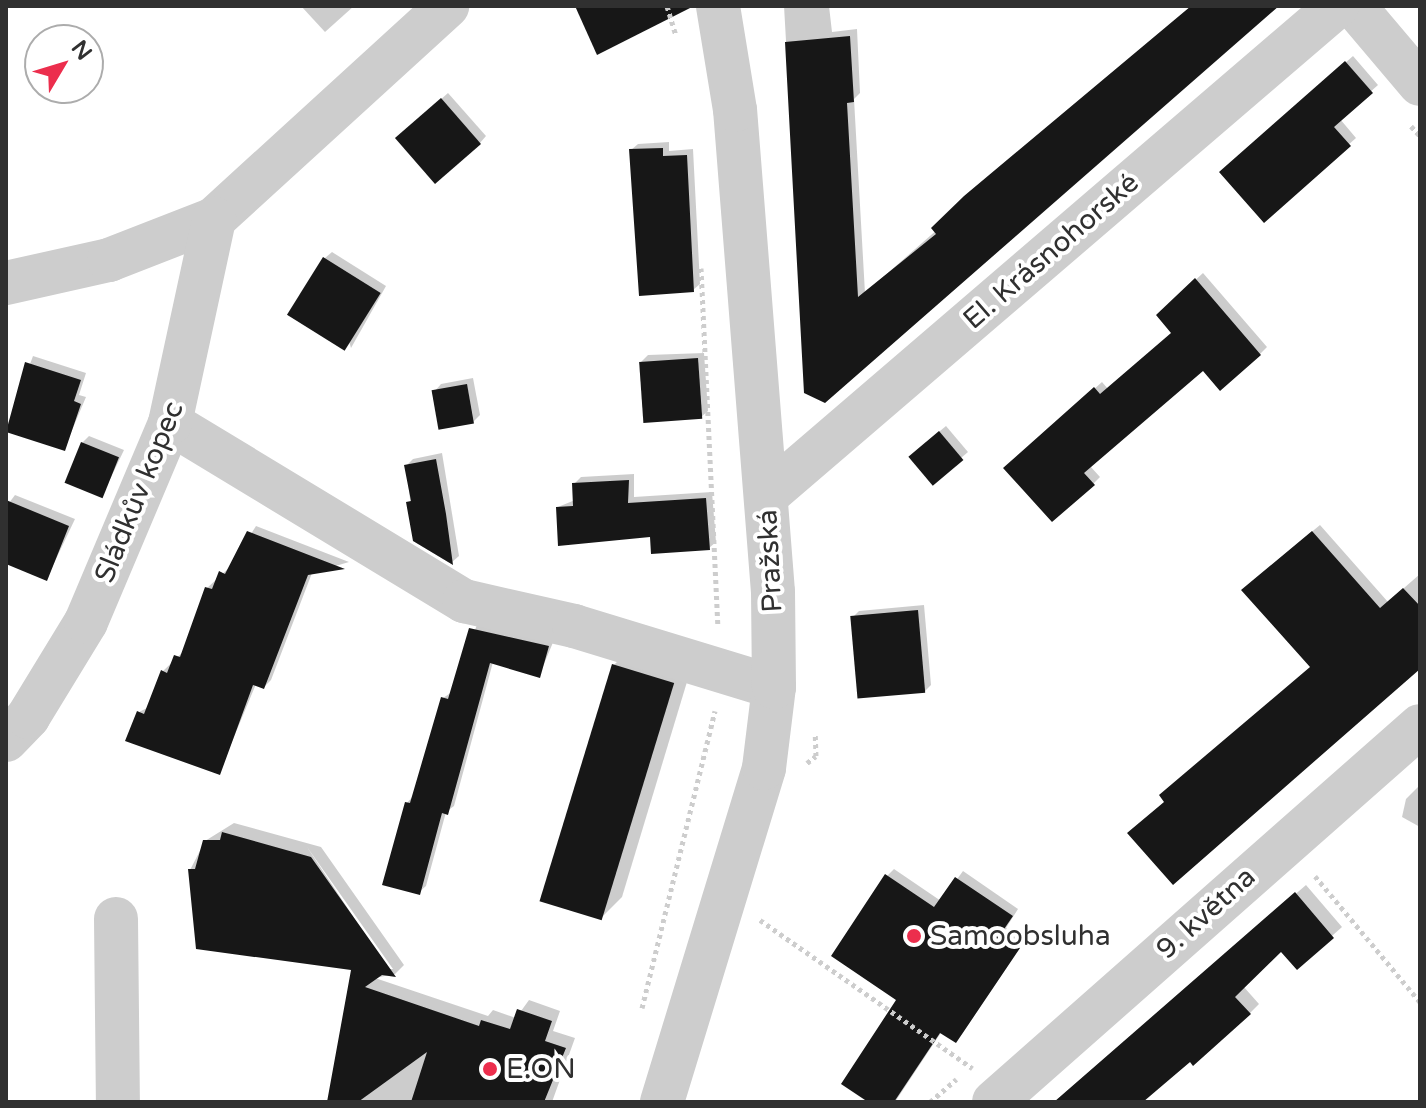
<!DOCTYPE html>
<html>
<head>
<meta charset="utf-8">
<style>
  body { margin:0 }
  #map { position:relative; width:1426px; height:1108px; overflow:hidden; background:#fff; font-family:"Varela Round",sans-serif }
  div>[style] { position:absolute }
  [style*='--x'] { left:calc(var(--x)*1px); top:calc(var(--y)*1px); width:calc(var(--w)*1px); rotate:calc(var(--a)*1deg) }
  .shadow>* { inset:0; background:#0003 }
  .building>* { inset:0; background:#171717; transform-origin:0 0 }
  .path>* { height:5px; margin-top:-2.5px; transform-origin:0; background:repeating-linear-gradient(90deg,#cdcdcd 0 4px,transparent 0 8px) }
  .minor>* { height:44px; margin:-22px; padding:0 22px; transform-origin:22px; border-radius:22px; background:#cdcdcd }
  .dots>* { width:22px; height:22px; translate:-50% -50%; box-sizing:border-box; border:4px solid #fff; border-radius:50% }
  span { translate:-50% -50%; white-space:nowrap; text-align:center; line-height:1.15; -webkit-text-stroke:8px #fff; paint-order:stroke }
  .street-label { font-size:28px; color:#303030 }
  .poi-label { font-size:28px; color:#303030 }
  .left { translate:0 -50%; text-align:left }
  .frame { position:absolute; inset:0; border:8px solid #303030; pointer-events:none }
  .north { position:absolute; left:24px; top:24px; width:80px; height:80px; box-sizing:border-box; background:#fff; border:2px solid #acacac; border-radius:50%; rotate:52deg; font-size:22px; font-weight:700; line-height:32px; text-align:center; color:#303030 }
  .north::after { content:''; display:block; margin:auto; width:28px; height:36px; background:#ec2e4d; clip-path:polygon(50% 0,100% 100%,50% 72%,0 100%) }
</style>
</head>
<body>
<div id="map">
  <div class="shadow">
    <i style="clip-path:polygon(301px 6px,354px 6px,325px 32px)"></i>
    <i style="clip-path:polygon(784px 6px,829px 6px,832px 32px,857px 29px,860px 93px,854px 99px,865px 293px,1192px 6px,1276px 6px,806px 392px)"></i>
    <i style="clip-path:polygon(1353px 56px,1378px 85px,1340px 119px,1356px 138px,1264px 220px,1228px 166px)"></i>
    <i style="clip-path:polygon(448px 93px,486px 136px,480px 143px,404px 132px)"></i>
    <i style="clip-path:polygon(669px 142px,669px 151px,693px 149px,700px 284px,693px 290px,631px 150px,638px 144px)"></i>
    <i style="clip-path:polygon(332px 252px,386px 286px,351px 348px,325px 258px)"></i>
    <i style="clip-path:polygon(1203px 273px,1267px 347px,1260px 354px,1220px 388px,1204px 369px,1090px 466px,1100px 477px,1093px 484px,1012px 462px,1102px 382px,1108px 389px,1173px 333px,1158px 315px)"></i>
    <i style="clip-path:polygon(704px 353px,708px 411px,701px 417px,641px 362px,648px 355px)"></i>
    <i style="clip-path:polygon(33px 356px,86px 373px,79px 395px,86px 397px,64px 449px,6px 429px)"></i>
    <i style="clip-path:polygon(473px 378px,480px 415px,473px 422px,435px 391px,441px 384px)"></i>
    <i style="clip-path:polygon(946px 426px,968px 452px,961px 458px,917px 450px)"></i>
    <i style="clip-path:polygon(89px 436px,124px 450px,102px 496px,82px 443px)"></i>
    <i style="clip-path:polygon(442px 453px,459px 556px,452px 562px,415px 540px,406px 466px,413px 459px)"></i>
    <i style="clip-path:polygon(634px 474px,634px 497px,712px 492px,716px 542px,709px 548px,558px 507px,575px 500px,574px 484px,581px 477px)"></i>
    <i style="clip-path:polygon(15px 495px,75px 519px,47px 578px,6px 562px,6px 507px)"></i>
    <i style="clip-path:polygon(1320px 525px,1388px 602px,1420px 574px,1420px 667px,1166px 802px,1312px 666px,1251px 582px)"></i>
    <i style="clip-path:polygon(256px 526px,349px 562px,312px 573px,271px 680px,264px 687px,256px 684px,219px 773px,139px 712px,149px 707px,162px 672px,185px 650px,207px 588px,230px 567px)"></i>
    <i style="clip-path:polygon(924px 605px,931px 685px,925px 691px,852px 618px,859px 611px)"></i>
    <i style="clip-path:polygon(478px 622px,554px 640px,539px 676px,493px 662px,454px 806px,446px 812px,426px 886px,419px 892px,407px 803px,413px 796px,443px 698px,452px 692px)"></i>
    <i style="clip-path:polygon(634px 644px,693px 662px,622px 897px,601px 918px,614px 665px)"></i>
    <i style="clip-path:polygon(1420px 785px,1420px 827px,1402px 817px,1406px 799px)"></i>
    <i style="clip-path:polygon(evenodd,234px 823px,321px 847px,404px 965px,395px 974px,375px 978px,488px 1016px,493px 1010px,516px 1018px,529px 1000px,560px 1011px,553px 1031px,575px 1038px,552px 1102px,329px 1102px,354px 969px,190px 870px,205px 841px,234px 823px,307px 847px,393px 969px,388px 969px,307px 847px)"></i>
    <i style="clip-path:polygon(894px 869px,941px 901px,963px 871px,1018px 909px,1006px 928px,1025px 940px,962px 1034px,956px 1041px,942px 1031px,895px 1102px,871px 1102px,899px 1000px,887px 876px)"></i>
    <i style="clip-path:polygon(1306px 885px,1342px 927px,1297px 967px,1282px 949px,1243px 986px,1259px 1004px,1250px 1013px,1141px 1102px,1054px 1102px)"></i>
  </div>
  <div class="building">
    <i style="clip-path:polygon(575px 6px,694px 6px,597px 55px)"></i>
    <i style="clip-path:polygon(1191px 6px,1279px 6px,825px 403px,804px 393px,785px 42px,850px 36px,854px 102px,847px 103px,858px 297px,936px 234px,931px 228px,964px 196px)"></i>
    <i style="clip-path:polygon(1345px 61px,1373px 93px,1334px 127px,1351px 146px,1264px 223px,1219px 172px)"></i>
    <i style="left:441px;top:98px;width:61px;height:61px;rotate:49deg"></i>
    <i style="clip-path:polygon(663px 148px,663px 156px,687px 155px,694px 292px,639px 296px,629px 149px)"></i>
    <i style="left:323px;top:257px;width:68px;height:68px;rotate:32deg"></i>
    <i style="clip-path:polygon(1195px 278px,1261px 355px,1220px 391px,1203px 371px,1084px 473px,1095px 485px,1052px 522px,1003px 468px,1094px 387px,1100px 394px,1171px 333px,1156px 315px)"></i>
    <i style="left:698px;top:358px;width:61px;height:59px;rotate:86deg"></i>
    <i style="clip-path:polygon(25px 362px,81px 380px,74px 401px,81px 404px,65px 451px,6px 432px)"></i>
    <i style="left:467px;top:384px;width:40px;height:36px;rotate:80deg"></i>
    <i style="left:939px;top:431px;width:38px;height:40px;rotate:50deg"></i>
    <i style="left:81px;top:442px;width:41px;height:44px;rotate:22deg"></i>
    <i style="clip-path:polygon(436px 459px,446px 514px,453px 565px,413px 541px,406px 502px,411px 501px,404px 465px)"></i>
    <i style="clip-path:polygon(629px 480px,628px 503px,706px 498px,710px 550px,651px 554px,650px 537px,558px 546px,556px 507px,573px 506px,572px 483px)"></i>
    <i style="clip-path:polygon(6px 500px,69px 526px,47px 581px,6px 564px)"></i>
    <i style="clip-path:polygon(247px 531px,345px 569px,308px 575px,264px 689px,253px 685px,220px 775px,125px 741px,137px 711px,144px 714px,161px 670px,167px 673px,174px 655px,180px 657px,205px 587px,212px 589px,219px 571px,225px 574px)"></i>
    <i style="clip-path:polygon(1312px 531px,1380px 608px,1403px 588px,1420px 606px,1420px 669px,1173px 885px,1127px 833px,1164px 802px,1159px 795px,1310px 667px,1241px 590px)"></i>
    <i style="left:918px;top:610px;width:83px;height:68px;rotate:85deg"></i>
    <i style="clip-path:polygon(469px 628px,549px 646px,540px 678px,490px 663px,448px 815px,442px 813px,420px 895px,382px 885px,405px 802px,410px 803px,441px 697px,448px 699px)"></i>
    <i style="left:612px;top:664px;width:65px;height:248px;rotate:17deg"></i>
    <i style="clip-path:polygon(222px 832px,311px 857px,396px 977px,382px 975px,365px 987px,479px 1026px,481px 1020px,510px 1029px,517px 1009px,552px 1021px,545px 1041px,566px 1048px,544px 1102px,411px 1102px,427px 1052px,358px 1102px,327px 1102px,351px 970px,196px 949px,188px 869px,195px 869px,203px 840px,220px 840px)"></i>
    <i style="clip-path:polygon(885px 874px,934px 907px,955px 877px,1013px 916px,1000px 935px,1020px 948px,956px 1043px,940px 1033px,894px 1102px,868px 1102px,841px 1084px,896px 1000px,831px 956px)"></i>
    <i style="clip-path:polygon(1295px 892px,1334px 938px,1297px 970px,1281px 952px,1235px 997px,1251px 1014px,1193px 1066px,1190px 1062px,1143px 1102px,1054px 1102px)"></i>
  </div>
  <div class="path">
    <i style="--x:667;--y:6;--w:31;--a:73"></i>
    <i style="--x:1411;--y:126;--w:13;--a:48"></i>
    <i style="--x:701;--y:268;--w:357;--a:87.3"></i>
    <i style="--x:807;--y:763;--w:11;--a:-38"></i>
    <i style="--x:816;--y:756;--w:23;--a:-92"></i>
    <i style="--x:1315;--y:876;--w:164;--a:50.2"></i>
    <i style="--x:760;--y:920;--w:259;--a:34.9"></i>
    <i style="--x:642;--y:1008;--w:306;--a:-76.2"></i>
    <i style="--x:930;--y:1102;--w:35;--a:-41"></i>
  </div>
  <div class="minor">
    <i style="--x:1354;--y:6;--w:102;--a:49.8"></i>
    <i style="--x:6;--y:283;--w:106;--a:-12.6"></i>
    <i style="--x:109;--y:260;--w:113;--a:-21.3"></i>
    <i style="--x:214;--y:219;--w:316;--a:-42.4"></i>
    <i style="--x:170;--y:423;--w:344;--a:31.2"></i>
    <i style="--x:464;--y:601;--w:113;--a:12.8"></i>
    <i style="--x:574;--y:626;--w:209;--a:17"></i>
    <i style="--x:766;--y:496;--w:752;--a:-40.63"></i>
    <i style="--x:6;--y:740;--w:32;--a:-46"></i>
    <i style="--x:28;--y:717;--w:111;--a:-58.6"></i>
    <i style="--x:86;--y:622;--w:216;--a:-67.1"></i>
    <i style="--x:170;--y:423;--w:209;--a:-77.8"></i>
    <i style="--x:116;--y:919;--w:183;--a:89.4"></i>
    <i style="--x:662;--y:1102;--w:349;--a:-73"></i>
    <i style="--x:764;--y:768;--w:82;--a:-83"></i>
    <i style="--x:774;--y:687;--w:95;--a:-90.6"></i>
    <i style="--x:773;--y:592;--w:483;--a:-94.5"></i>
    <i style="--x:735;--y:110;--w:105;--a:-99.3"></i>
    <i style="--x:994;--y:1102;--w:568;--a:-41.43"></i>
  </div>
  <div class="dots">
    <i style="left:914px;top:936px;background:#ec2e4d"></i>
    <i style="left:490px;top:1069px;background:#ec2e4d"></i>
  </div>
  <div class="street-label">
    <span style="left:1051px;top:251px;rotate:-41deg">El. Krásnohorské</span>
    <span style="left:139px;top:492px;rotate:-68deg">Sládkův kopec</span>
    <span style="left:770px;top:561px;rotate:-93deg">Pražská</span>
    <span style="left:1206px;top:913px;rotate:-42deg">9. května</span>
  </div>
  <div class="poi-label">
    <span class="left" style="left:930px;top:936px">Samoobsluha</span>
    <span class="left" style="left:506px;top:1069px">E.ON</span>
  </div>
  <div class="frame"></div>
  <div class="north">N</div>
</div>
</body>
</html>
